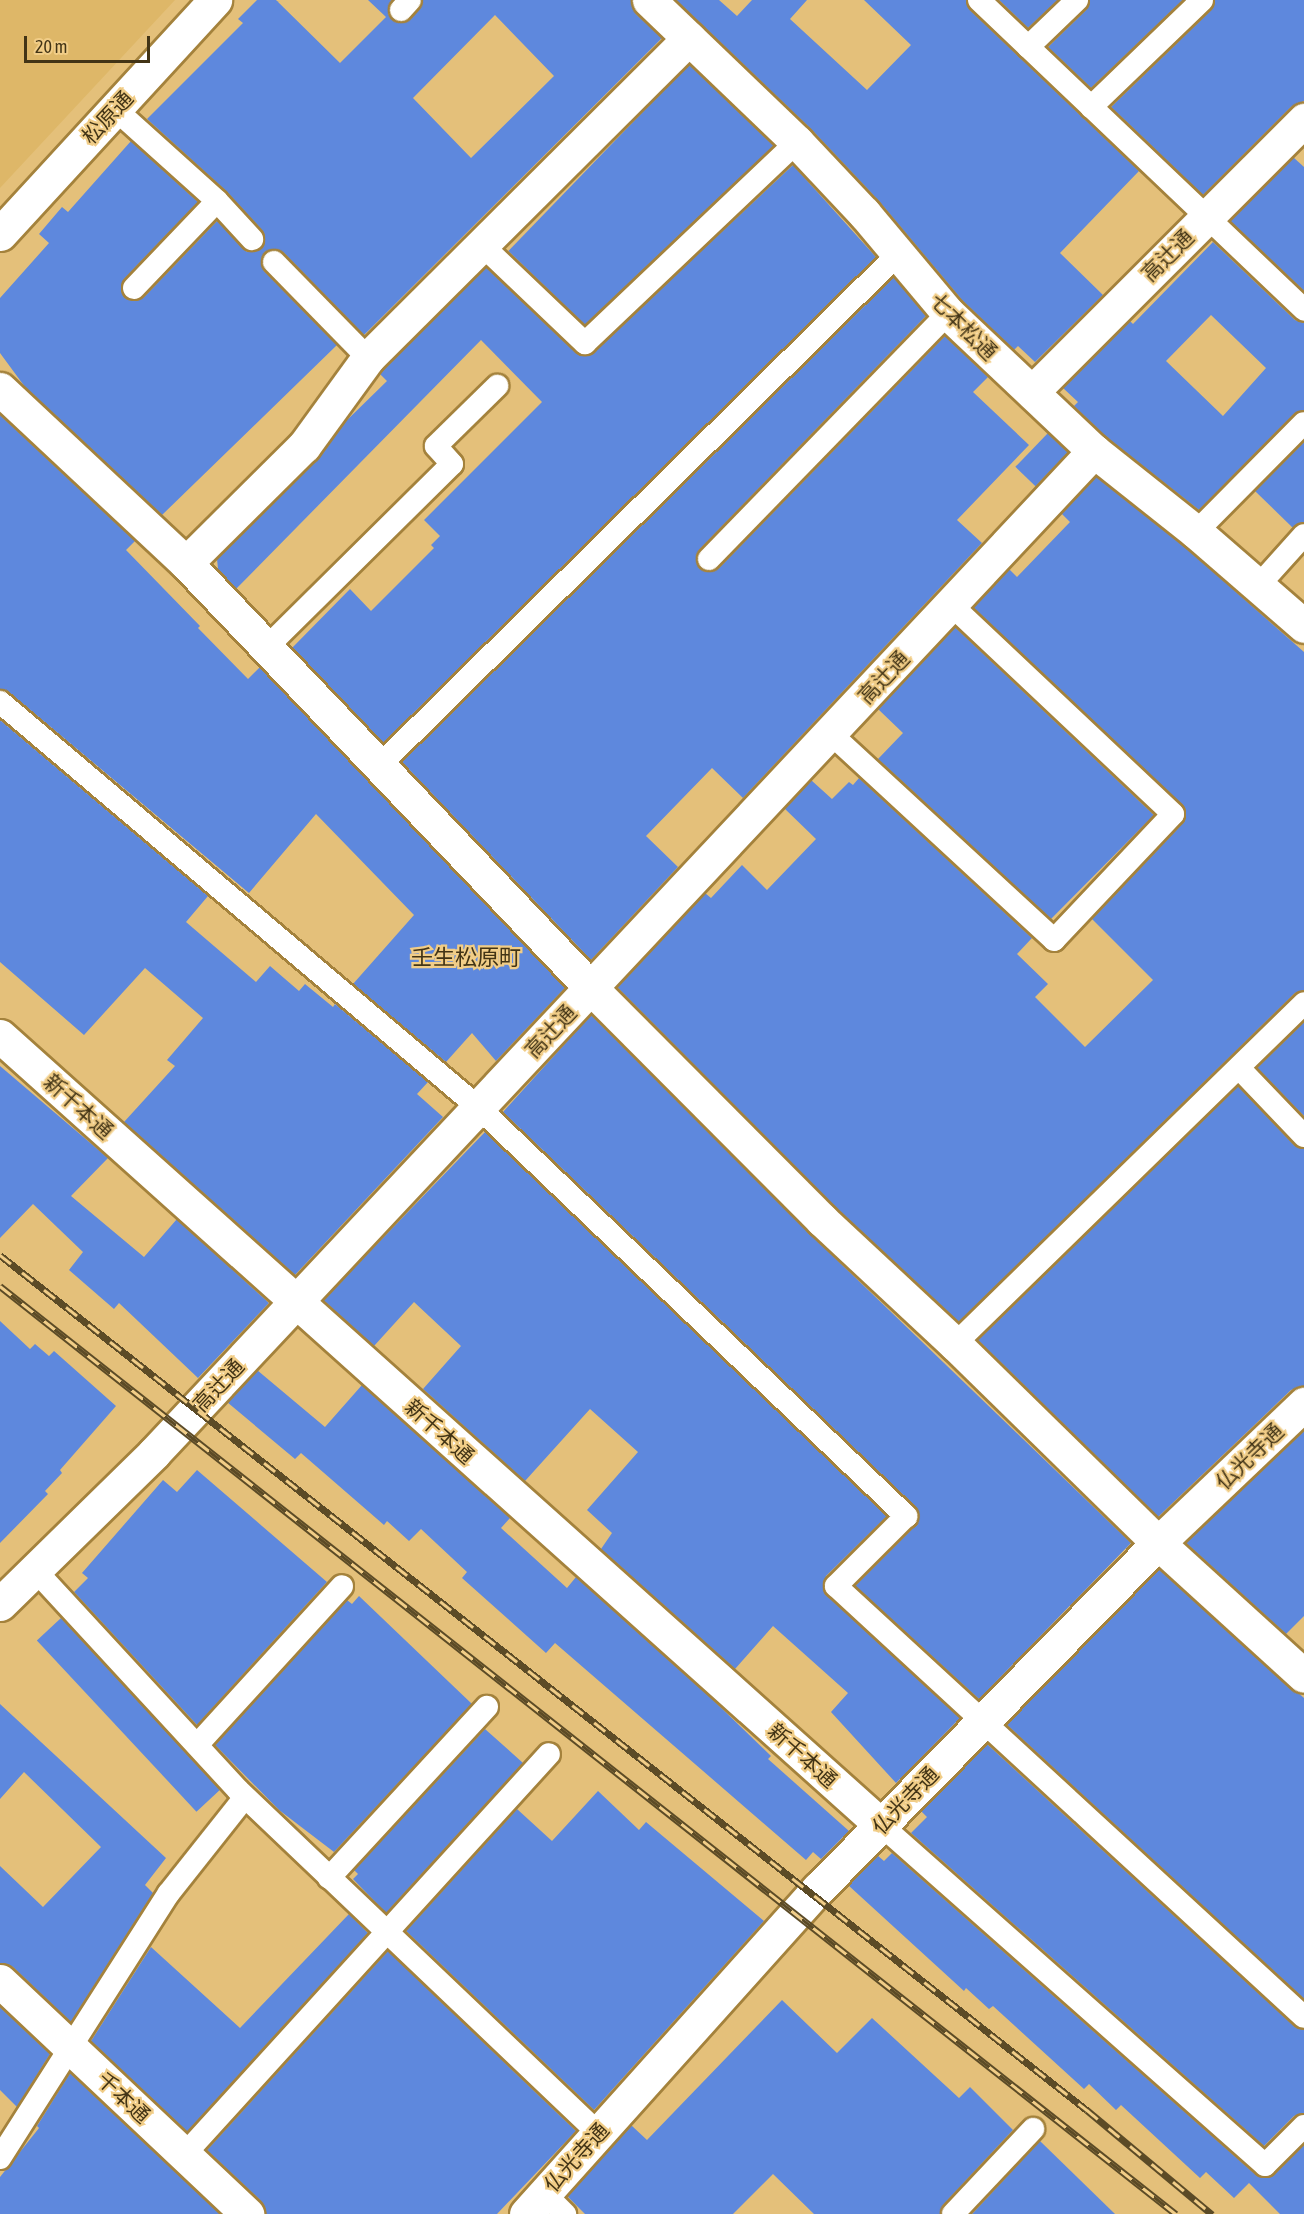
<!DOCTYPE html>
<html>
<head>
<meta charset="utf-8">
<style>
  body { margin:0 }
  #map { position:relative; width:1304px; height:2214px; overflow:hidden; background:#e4c07a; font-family:"Asap Condensed","Noto Sans JP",sans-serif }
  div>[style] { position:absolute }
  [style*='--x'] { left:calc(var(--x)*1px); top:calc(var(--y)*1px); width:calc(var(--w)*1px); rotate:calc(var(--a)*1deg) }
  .built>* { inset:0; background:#deb768 }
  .building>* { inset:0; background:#5e88dd; transform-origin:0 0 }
  .roads { filter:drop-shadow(2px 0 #a4823c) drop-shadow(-2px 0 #a4823c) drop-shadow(0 2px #a4823c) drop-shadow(0 -2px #a4823c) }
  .lane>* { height:22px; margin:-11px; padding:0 11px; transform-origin:11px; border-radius:11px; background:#fff }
  .street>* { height:33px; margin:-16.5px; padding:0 16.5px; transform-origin:16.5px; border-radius:16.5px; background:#fff }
  .secondary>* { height:33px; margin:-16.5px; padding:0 16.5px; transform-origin:16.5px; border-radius:16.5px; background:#fff }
  .rail>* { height:7px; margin-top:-3.5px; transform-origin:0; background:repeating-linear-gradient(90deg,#f1cd87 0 14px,#5c4b26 0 28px); box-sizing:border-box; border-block:2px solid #5c4b26 }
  span { translate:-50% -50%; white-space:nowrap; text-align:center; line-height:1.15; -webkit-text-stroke:4.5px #f1cd87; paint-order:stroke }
  .street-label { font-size:21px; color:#423416 }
  .neighbourhood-label { font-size:22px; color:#423416 }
  .scale { position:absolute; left:24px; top:36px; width:126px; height:27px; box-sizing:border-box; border:3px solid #423416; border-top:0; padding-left:8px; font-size:18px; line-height:21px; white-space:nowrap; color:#423416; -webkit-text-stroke:4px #f1cd87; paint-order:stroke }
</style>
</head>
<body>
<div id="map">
  <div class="built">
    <i style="clip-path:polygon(0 0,175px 0,0 188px)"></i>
  </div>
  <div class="building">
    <i style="clip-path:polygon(evenodd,257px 0,276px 0,340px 63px,386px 17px,368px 0,392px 0,388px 14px,399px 23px,411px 19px,423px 0,631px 0,636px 14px,662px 38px,364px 335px,284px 253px,277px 249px,265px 252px,261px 259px,264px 271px,337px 345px,162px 515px,25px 387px,0 353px,0 298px,49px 243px,39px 234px,62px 207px,68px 212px,131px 141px,198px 202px,124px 279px,121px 291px,125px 298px,137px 301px,144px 297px,217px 221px,247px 252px,262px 248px,265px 237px,262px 230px,226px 191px,147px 119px,243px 23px,238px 19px,257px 0,495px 15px,554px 76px,471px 158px,413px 98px,495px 15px)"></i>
    <i style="clip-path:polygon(676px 0,719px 0,737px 16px,752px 0,807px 0,790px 19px,867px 90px,911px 45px,864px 0,966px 0,970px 10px,1139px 171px,1060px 253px,1103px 295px,1035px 362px,1018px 346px,1014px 350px,962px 300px,878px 200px,811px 129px)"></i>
    <i style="clip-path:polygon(999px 0,1058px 0,1028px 28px)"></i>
    <i style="clip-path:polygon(1090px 0,1183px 0,1091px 88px,1048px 47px,1086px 10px)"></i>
    <i style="clip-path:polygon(1215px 0,1304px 0,1304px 101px,1291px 107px,1203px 195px,1111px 107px,1211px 10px)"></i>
    <i style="left:689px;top:64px;width:118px;height:260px;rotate:44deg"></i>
    <i style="clip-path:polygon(1293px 157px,1304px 167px,1304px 291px,1230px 221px)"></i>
    <i style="clip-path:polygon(793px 165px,876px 257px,383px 743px,292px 648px,350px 589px,371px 611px,434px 548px,431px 545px,440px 536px,424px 520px,542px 402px,481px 340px,236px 589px,218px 569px,217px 559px,317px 459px,341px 426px,387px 381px,380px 374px,382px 370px,486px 267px,576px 353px,589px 356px)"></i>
    <i style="clip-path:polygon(evenodd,1213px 242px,1295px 320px,1304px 323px,1304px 410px,1294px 414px,1199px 510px,1106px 437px,1074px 406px,1078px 402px,1063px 388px,1130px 321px,1133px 324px,1213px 242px,1211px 315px,1266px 368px,1223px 416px,1166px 361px,1211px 315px)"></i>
    <i style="clip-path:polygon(894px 277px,926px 316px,699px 550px,696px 556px,699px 568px,706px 572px,719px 568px,945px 336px,988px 377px,973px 392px,1029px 445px,957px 520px,982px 543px,743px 798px,712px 768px,646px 836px,678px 867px,591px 960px,402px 762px)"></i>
    <i style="clip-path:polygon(0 415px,135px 541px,126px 550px,200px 626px,198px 628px,248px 679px,260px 667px,565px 988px,496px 1061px,472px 1033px,446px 1062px,353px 984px,414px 915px,316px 814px,249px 893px,9px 692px,0 689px)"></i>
    <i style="left:1048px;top:433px;width:28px;height:47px;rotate:44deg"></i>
    <i style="clip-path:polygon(1304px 442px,1304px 522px,1293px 528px,1255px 491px)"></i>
    <i style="clip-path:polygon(1096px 476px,1184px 546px,1304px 652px,1304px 990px,1295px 993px,959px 1322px,835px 1207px,617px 987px,705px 893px,711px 898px,742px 865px,767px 890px,816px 839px,784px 808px,811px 780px,832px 799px,849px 782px,853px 785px,859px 778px,1032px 938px,1017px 954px,1048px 984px,1035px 997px,1085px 1047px,1153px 980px,1092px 919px,1183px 823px,1186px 810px,973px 607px,1009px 569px,1017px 577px,1070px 522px,1061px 513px)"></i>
    <i style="clip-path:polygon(955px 627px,1154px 815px,1051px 919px,878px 759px,903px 733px,878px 709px)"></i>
    <i style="clip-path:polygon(0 720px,208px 896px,186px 922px,256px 982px,270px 966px,299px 991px,305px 984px,333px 1007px,335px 1004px,428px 1082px,417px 1094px,443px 1117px,295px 1275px,124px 1122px,175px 1066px,167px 1060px,203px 1018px,145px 968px,84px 1035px,0 962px)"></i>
    <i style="clip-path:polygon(591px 1015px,809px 1233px,1131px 1543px,979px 1699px,855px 1586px,916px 1525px,919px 1513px,915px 1506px,503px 1112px)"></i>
    <i style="clip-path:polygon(1304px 1022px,1304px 1116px,1257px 1068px)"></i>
    <i style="clip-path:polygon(0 1066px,108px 1158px,71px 1196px,144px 1257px,177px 1219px,269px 1303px,198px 1378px,119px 1303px,114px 1309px,69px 1270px,83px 1252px,33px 1204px,0 1238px)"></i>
    <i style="clip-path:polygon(1238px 1086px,1294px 1145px,1304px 1149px,1304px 1386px,1291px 1390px,1158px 1517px,978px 1340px)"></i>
    <i style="clip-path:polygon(485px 1132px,887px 1516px,826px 1576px,823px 1590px,960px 1718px,896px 1783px,831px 1712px,848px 1693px,773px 1626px,735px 1669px,601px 1549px,612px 1533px,587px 1510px,638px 1452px,590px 1409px,525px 1481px,423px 1389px,461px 1346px,414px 1302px,374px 1346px,323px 1300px)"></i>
    <i style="clip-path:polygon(0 1321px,30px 1349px,35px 1344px,49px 1356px,54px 1351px,116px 1406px,60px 1470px,62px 1473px,45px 1491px,48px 1494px,0 1543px)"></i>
    <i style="clip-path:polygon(257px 1370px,325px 1427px,362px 1385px,510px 1518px,501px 1528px,567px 1588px,576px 1577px,710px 1697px,771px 1756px,768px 1759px,849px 1831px,821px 1859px,813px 1852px,806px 1860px,555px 1643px,546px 1653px,462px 1578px,467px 1572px,421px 1529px,409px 1541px,387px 1521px,384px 1525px,301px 1453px,295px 1459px,227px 1402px)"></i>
    <i style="clip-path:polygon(1304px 1430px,1304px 1616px,1286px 1634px,1186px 1543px)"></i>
    <i style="clip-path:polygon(197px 1470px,327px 1582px,197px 1725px,74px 1592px,88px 1578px,82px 1573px,163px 1480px,177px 1492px)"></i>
    <i style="clip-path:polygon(1159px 1569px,1304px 1698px,1304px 1999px,1006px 1724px)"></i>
    <i style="clip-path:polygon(359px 1596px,472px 1704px,334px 1852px,279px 1810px,215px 1745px,347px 1600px,352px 1604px)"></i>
    <i style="left:61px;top:1618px;width:234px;height:33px;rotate:47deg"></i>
    <i style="clip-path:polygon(0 1704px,166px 1858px,145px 1885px,153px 1893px,71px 2022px,13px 1967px,0 1963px,0 1866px,43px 1907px,101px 1847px,24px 1772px,0 1799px)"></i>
    <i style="clip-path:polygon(485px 1729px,523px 1763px,386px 1913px,353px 1879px,358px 1874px,354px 1870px)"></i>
    <i style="clip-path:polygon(987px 1744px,1295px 2027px,1304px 2030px,1304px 2113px,1294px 2116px,1264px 2146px,911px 1833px,927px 1817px,921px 1811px)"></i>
    <i style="clip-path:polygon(598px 1791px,639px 1830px,646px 1822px,764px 1921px,594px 2110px,406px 1931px,517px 1809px,552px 1841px)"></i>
    <i style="clip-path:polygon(892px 1853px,1256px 2175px,1263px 2178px,1274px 2175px,1304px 2145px,1304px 2214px,1280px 2214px,1249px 2183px,1234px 2198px,1206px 2172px,1200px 2178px,1121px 2105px,1116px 2110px,1089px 2084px,1084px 2089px,993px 2006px,989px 2009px,966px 1988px,964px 1991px,848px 1885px,877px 1855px,884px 1861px)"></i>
    <i style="clip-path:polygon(349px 1914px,368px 1933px,187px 2132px,91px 2041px,151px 1947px,240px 2028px)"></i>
    <i style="clip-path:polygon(388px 1951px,576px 2131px,497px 2214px,265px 2214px,260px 2200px,207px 2150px)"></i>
    <i style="clip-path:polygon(782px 2000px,837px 2053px,872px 2018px,959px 2098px,970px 2087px,1013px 2130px,943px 2205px,940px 2214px,814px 2214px,773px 2174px,733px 2214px,585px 2214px,567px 2196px,631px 2125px,647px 2140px)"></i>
    <i style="clip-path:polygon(0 2007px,50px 2054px,17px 2107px,0 2090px)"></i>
    <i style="clip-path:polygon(70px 2073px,220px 2214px,0 2214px,0 2177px,39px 2128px,37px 2126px)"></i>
    <i style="clip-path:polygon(1040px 2141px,1115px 2214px,972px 2214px)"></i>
  </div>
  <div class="roads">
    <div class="lane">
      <i style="--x:979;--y:0;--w:449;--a:43.6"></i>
      <i style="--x:401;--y:10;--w:13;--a:-48"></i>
      <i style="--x:1028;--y:47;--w:68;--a:-43.8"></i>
      <i style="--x:1091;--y:107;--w:154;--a:-43.9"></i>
      <i style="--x:115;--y:109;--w:137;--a:42"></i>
      <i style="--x:217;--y:201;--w:52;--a:47.4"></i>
      <i style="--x:483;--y:246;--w:141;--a:43.6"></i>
      <i style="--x:585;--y:343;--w:292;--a:-43.5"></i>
      <i style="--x:274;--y:262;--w:134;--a:45.6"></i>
      <i style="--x:134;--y:288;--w:120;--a:-46.3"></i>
      <i style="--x:1196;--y:532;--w:153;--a:-45.3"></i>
      <i style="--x:709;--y:559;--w:343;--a:-45.8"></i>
      <i style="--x:1259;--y:585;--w:67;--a:-48"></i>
      <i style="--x:267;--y:647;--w:260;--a:-44.7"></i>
      <i style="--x:452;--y:464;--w:24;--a:-132"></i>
      <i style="--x:436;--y:446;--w:86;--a:-44.5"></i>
      <i style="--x:0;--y:702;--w:628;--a:40.28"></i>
      <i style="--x:479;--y:1108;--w:591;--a:43.7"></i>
      <i style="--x:906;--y:1516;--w:99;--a:135"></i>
      <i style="--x:836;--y:1586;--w:636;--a:42.64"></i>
      <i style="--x:830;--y:733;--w:305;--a:42.7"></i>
      <i style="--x:1054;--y:940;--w:173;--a:-46.6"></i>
      <i style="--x:1173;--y:814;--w:305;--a:-136.7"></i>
      <i style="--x:378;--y:767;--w:729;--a:-44.61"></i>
      <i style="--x:1239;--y:1068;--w:94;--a:46.3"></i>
      <i style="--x:955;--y:1344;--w:488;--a:-44.3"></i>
      <i style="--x:35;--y:1570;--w:299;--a:47.3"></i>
      <i style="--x:238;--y:1790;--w:497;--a:43.6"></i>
      <i style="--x:197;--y:1745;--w:215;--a:-47.6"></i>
      <i style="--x:881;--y:1825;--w:513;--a:41.52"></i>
      <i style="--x:1265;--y:2165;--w:55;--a:-45"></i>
      <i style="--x:329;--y:1878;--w:233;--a:-47.3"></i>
      <i style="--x:184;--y:2155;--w:542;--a:-47.69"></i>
      <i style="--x:0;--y:2158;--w:314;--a:-57.5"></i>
      <i style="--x:169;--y:1893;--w:122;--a:-51.6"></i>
      <i style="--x:544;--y:2193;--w:30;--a:45"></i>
      <i style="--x:953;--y:2214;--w:117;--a:-46.7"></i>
    </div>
    <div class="street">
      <i style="--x:649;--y:0;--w:205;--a:43.8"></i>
      <i style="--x:797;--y:142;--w:98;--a:46.7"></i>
      <i style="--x:864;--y:213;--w:131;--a:50"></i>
      <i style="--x:948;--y:313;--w:201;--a:43.4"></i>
      <i style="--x:1094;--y:451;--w:130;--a:38.5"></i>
      <i style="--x:1196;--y:532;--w:143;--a:41"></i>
      <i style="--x:0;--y:234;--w:318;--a:-47.4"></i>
      <i style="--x:0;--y:389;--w:255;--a:43.1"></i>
      <i style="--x:186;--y:563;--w:587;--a:46.38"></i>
      <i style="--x:591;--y:988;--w:327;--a:45.1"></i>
      <i style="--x:822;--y:1220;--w:182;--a:43"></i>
      <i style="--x:955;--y:1344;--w:284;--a:44.4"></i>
      <i style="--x:1158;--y:1543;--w:197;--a:42.3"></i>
      <i style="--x:1032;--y:392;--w:385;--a:-45"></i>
      <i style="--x:186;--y:563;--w:166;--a:-44.8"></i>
      <i style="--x:304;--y:446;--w:109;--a:-54"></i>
      <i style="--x:368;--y:358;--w:453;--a:-44.9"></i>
      <i style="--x:0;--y:1036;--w:1183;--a:41.85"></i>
      <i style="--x:154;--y:1453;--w:1374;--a:-46.83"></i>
      <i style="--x:0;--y:1981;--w:340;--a:43.3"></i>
      <i style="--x:526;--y:2214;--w:438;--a:-48.1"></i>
      <i style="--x:819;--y:1888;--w:484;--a:-45.5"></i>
      <i style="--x:1158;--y:1543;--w:202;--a:-43.6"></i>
    </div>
    <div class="secondary">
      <i style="--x:0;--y:1604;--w:216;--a:-44.4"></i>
    </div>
  </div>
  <div class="rail">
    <i style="--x:0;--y:1255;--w:1383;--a:38.19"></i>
    <i style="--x:1087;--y:2110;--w:163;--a:39.8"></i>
    <i style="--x:0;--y:1286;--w:1498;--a:38.28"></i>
  </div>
  <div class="street-label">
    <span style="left:107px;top:117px;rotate:-47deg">松原通</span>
    <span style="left:1167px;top:255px;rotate:-45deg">高辻通</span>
    <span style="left:964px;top:326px;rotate:45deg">七本松通</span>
    <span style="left:883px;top:677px;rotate:-47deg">高辻通</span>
    <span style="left:550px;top:1031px;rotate:-47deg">高辻通</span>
    <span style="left:79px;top:1106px;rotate:42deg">新千本通</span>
    <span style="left:218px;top:1385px;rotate:-47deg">高辻通</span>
    <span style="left:440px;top:1431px;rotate:42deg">新千本通</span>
    <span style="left:1249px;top:1456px;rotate:-44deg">仏光寺通</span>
    <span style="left:803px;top:1755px;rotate:42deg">新千本通</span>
    <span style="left:905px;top:1800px;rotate:-46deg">仏光寺通</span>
    <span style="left:124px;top:2097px;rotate:43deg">千本通</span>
    <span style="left:576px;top:2157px;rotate:-48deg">仏光寺通</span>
  </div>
  <div class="neighbourhood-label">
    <span style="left:466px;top:958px">壬生松原町</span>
  </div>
  <div class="scale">20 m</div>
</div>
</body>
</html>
